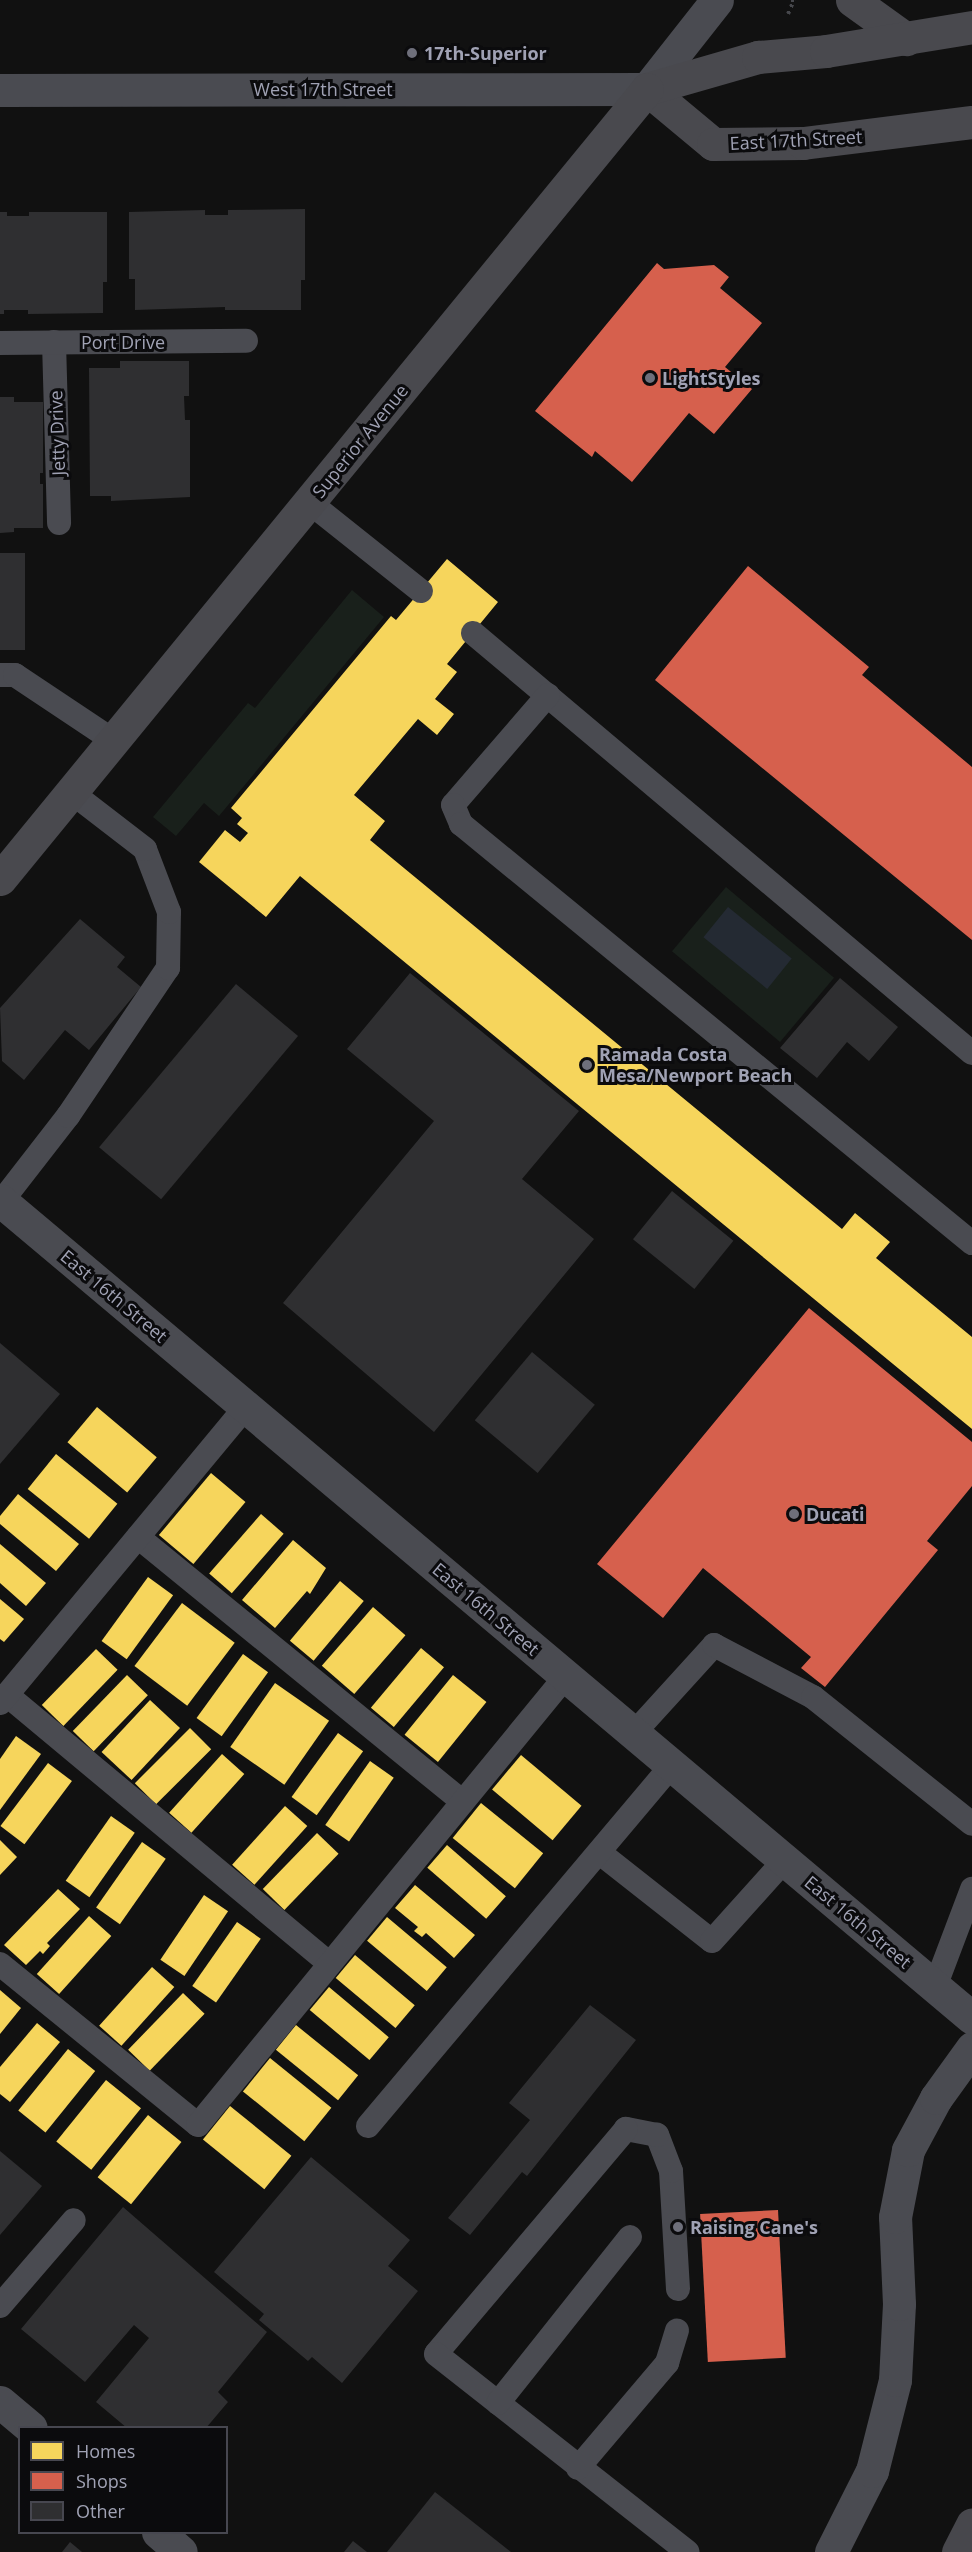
<!DOCTYPE html>
<html>
<head>
<meta charset="utf-8">
<style>
  body { margin:0 }
  #map { position:relative; width:972px; height:2552px; overflow:hidden; background:#111; font-family:"Open Sans",sans-serif }
  div>[style] { position:absolute }
  [style*='--x'] { left:calc(var(--x)*1px); top:calc(var(--y)*1px); width:calc(var(--w)*1px); rotate:calc(var(--a)*1deg) }
  .green>* { inset:0; background:#19201b; transform-origin:0 0 }
  .water>* { inset:0; background:#242a33; transform-origin:0 0 }
  .homes>* { inset:0; background:#f6d55c; transform-origin:0 0 }
  .shops>* { inset:0; background:#d6604d; transform-origin:0 0 }
  .building>* { inset:0; background:#2f2f31; transform-origin:0 0 }
  .path>* { height:4px; margin-top:-2px; transform-origin:0; background:repeating-linear-gradient(90deg,#46474c 0 3px,transparent 0 7.5px) }
  .service>* { height:24px; margin:-12px; padding:0 12px; transform-origin:12px; border-radius:12px; background:#4a4b51 }
  .minor>* { height:33px; margin:-16.5px; padding:0 16.5px; transform-origin:16.5px; border-radius:16.5px; background:#4a4b51 }
  .tertiary>* { height:33px; margin:-16.5px; padding:0 16.5px; transform-origin:16.5px; border-radius:16.5px; background:#4a4b51 }
  .secondary>* { height:33px; margin:-16.5px; padding:0 16.5px; transform-origin:16.5px; border-radius:16.5px; background:#49494e }
  .trunk>* { height:33px; margin:-16.5px; padding:0 16.5px; transform-origin:16.5px; border-radius:16.5px; background:#47474c }
  .dots>* { width:16px; height:16px; translate:-50% -50%; box-sizing:border-box; border:3px solid #0b0b0d; border-radius:50% }
  span { translate:-50% -50%; white-space:nowrap; text-align:center; line-height:1.15; -webkit-text-stroke:6px #0b0b0d; paint-order:stroke }
  .poi-label { font-size:18px; color:#a0a2b4; font-weight:700 }
  .left { translate:0 -50%; text-align:left }
  .street-label { font-size:18px; color:#a0a2b4 }
  .legend { position:absolute; left:18px; top:2426px; width:210px; height:108px; box-sizing:border-box; background:#0b0b0d; border:2px solid #474750; margin:0; padding:8px 10px; list-style:none; font-size:18px; color:#a0a2b4 }
  .legend li { display:flex; align-items:center; gap:12px; height:30px }
  .legend b { width:30px; border:2px solid #474750 }
</style>
</head>
<body>
<div id="map">
  <div class="green">
    <i style="clip-path:polygon(352px 590px,384px 617px,219px 816px,204px 803px,176px 836px,153px 817px,248px 703px,255px 708px)"></i>
    <i style="left:726px;top:887px;width:141px;height:84px;rotate:40deg"></i>
  </div>
  <div class="water">
    <i style="left:728px;top:907px;width:82px;height:39px;rotate:39deg"></i>
  </div>
  <div class="homes">
    <i style="clip-path:polygon(447px 559px,498px 602px,447px 664px,457px 672px,435px 699px,454px 714px,437px 735px,418px 719px,354px 795px,385px 821px,370px 840px,842px 1229px,855px 1213px,890px 1242px,876px 1258px,972px 1337px,972px 1429px,300px 876px,266px 917px,199px 862px,225px 830px,240px 842px,248px 833px,237px 824px,242px 818px,231px 808px,391px 616px,396px 620px)"></i>
    <i style="left:97px;top:1407px;width:78px;height:46px;rotate:40deg"></i>
    <i style="left:56px;top:1454px;width:79px;height:45px;rotate:39deg"></i>
    <i style="left:211px;top:1473px;width:45px;height:81px;rotate:40deg"></i>
    <i style="clip-path:polygon(18px 1494px,79px 1544px,56px 1571px,0 1524px,0 1516px)"></i>
    <i style="left:261px;top:1514px;width:30px;height:79px;rotate:41deg"></i>
    <i style="clip-path:polygon(293px 1540px,326px 1568px,310px 1594px,307px 1591px,275px 1628px,242px 1600px)"></i>
    <i style="clip-path:polygon(0 1544px,46px 1583px,26px 1606px,0 1583px)"></i>
    <i style="left:148px;top:1577px;width:31px;height:79px;rotate:36deg"></i>
    <i style="left:340px;top:1581px;width:31px;height:78px;rotate:40deg"></i>
    <i style="clip-path:polygon(0 1599px,24px 1619px,4px 1642px,0 1639px)"></i>
    <i style="left:182px;top:1603px;width:66px;height:79px;rotate:37deg"></i>
    <i style="left:373px;top:1607px;width:43px;height:78px;rotate:41deg"></i>
    <i style="left:421px;top:1648px;width:30px;height:78px;rotate:40deg"></i>
    <i style="left:96px;top:1649px;width:30px;height:78px;rotate:44deg"></i>
    <i style="left:243px;top:1654px;width:31px;height:79px;rotate:36deg"></i>
    <i style="left:127px;top:1675px;width:29px;height:78px;rotate:44deg"></i>
    <i style="left:453px;top:1675px;width:43px;height:77px;rotate:39deg"></i>
    <i style="left:275px;top:1683px;width:66px;height:78px;rotate:35deg"></i>
    <i style="left:150px;top:1700px;width:41px;height:71px;rotate:43deg"></i>
    <i style="left:190px;top:1728px;width:30px;height:78px;rotate:45deg"></i>
    <i style="left:338px;top:1733px;width:31px;height:79px;rotate:36deg"></i>
    <i style="clip-path:polygon(16px 1736px,41px 1754px,0 1810px,0 1759px)"></i>
    <i style="left:222px;top:1754px;width:30px;height:79px;rotate:42deg"></i>
    <i style="left:521px;top:1755px;width:79px;height:45px;rotate:40deg"></i>
    <i style="left:370px;top:1761px;width:29px;height:78px;rotate:35deg"></i>
    <i style="left:48px;top:1763px;width:30px;height:79px;rotate:37deg"></i>
    <i style="left:481px;top:1803px;width:80px;height:45px;rotate:39deg"></i>
    <i style="left:285px;top:1806px;width:30px;height:79px;rotate:42deg"></i>
    <i style="left:111px;top:1816px;width:29px;height:79px;rotate:35deg"></i>
    <i style="left:317px;top:1833px;width:30px;height:78px;rotate:44deg"></i>
    <i style="clip-path:polygon(0 1840px,17px 1857px,0 1875px)"></i>
    <i style="left:142px;top:1842px;width:29px;height:80px;rotate:35deg"></i>
    <i style="left:447px;top:1845px;width:78px;height:30px;rotate:41deg"></i>
    <i style="clip-path:polygon(415px 1885px,475px 1935px,454px 1958px,426px 1933px,422px 1937px,414px 1931px,418px 1927px,395px 1908px)"></i>
    <i style="clip-path:polygon(58px 1889px,80px 1909px,47px 1943px,50px 1946px,43px 1954px,40px 1951px,26px 1965px,4px 1945px)"></i>
    <i style="left:204px;top:1895px;width:29px;height:78px;rotate:34deg"></i>
    <i style="left:89px;top:1916px;width:30px;height:78px;rotate:42deg"></i>
    <i style="left:387px;top:1917px;width:78px;height:31px;rotate:40deg"></i>
    <i style="left:237px;top:1922px;width:29px;height:78px;rotate:35deg"></i>
    <i style="left:355px;top:1955px;width:78px;height:30px;rotate:40deg"></i>
    <i style="left:152px;top:1967px;width:30px;height:79px;rotate:42deg"></i>
    <i style="left:329px;top:1987px;width:78px;height:30px;rotate:40deg"></i>
    <i style="clip-path:polygon(0 1990px,21px 2008px,0 2034px)"></i>
    <i style="left:183px;top:1993px;width:30px;height:79px;rotate:44deg"></i>
    <i style="clip-path:polygon(37px 2023px,60px 2042px,10px 2102px,0 2094px,0 2067px)"></i>
    <i style="left:296px;top:2025px;width:80px;height:32px;rotate:39deg"></i>
    <i style="left:68px;top:2049px;width:35px;height:79px;rotate:39deg"></i>
    <i style="left:270px;top:2058px;width:79px;height:43px;rotate:39deg"></i>
    <i style="left:106px;top:2080px;width:45px;height:79px;rotate:39deg"></i>
    <i style="left:230px;top:2106px;width:79px;height:43px;rotate:39deg"></i>
    <i style="left:148px;top:2115px;width:43px;height:80px;rotate:39deg"></i>
  </div>
  <div class="shops">
    <i style="clip-path:polygon(657px 263px,664px 269px,714px 265px,729px 277px,720px 288px,762px 323px,725px 367px,752px 389px,714px 434px,689px 413px,632px 482px,595px 451px,592px 457px,535px 411px)"></i>
    <i style="clip-path:polygon(748px 566px,869px 667px,862px 675px,972px 767px,972px 940px,655px 680px)"></i>
    <i style="clip-path:polygon(809px 1308px,972px 1442px,972px 1486px,927px 1541px,938px 1550px,825px 1687px,801px 1668px,811px 1657px,703px 1568px,663px 1618px,597px 1564px)"></i>
    <i style="left:778px;top:2210px;width:148px;height:78px;rotate:87deg"></i>
  </div>
  <div class="building">
    <i style="clip-path:polygon(305px 209px,305px 280px,301px 280px,301px 310px,225px 310px,225px 307px,135px 310px,135px 279px,129px 279px,129px 212px,205px 210px,205px 215px,228px 215px,228px 210px)"></i>
    <i style="clip-path:polygon(0 212px,7px 212px,7px 216px,29px 216px,29px 212px,107px 212px,107px 282px,103px 282px,103px 313px,28px 314px,28px 310px,4px 310px,4px 314px,0 314px)"></i>
    <i style="clip-path:polygon(120px 361px,189px 361px,189px 396px,184px 396px,185px 420px,190px 420px,190px 497px,111px 501px,111px 496px,90px 496px,89px 368px,120px 368px)"></i>
    <i style="clip-path:polygon(0 397px,14px 397px,14px 402px,43px 402px,43px 473px,40px 473px,40px 484px,43px 484px,43px 528px,14px 528px,14px 532px,0 533px)"></i>
    <i style="left:0;top:553px;width:25px;height:97px"></i>
    <i style="clip-path:polygon(80px 919px,125px 957px,117px 967px,141px 987px,89px 1050px,65px 1030px,24px 1080px,2px 1061px,0 1008px)"></i>
    <i style="clip-path:polygon(410px 973px,579px 1111px,522px 1179px,594px 1239px,434px 1432px,283px 1303px,434px 1121px,347px 1049px)"></i>
    <i style="clip-path:polygon(840px 978px,898px 1027px,869px 1061px,847px 1042px,817px 1078px,780px 1048px)"></i>
    <i style="left:236px;top:984px;width:81px;height:213px;rotate:40deg"></i>
    <i style="left:672px;top:1191px;width:79px;height:62px;rotate:39deg"></i>
    <i style="clip-path:polygon(0 1343px,60px 1394px,0 1464px)"></i>
    <i style="left:532px;top:1352px;width:82px;height:89px;rotate:40deg"></i>
    <i style="clip-path:polygon(590px 2005px,636px 2040px,527px 2176px,522px 2172px,470px 2235px,448px 2218px,530px 2120px,509px 2103px)"></i>
    <i style="clip-path:polygon(0 2151px,42px 2186px,0 2235px)"></i>
    <i style="clip-path:polygon(311px 2157px,410px 2240px,388px 2266px,418px 2291px,342px 2383px,312px 2357px,308px 2361px,259px 2320px,264px 2314px,214px 2272px)"></i>
    <i style="clip-path:polygon(123px 2207px,267px 2332px,218px 2392px,228px 2402px,206px 2428px,127px 2428px,96px 2402px,149px 2338px,134px 2325px,85px 2382px,21px 2329px)"></i>
    <i style="clip-path:polygon(435px 2492px,511px 2552px,387px 2552px)"></i>
    <i style="clip-path:polygon(353px 2541px,367px 2552px,344px 2552px)"></i>
    <i style="clip-path:polygon(70px 2542px,82px 2552px,62px 2552px)"></i>
  </div>
  <div class="path">
    <i style="--x:788;--y:14;--w:15;--a:-67"></i>
    <i style="--x:794;--y:0;--w:4;--a:180"></i>
  </div>
  <div class="service">
    <i style="--x:54;--y:342;--w:181;--a:88.4"></i>
    <i style="--x:0;--y:343;--w:246;--a:-0.5"></i>
    <i style="--x:309;--y:502;--w:143;--a:38.5"></i>
    <i style="--x:473;--y:633;--w:652;--a:40.09"></i>
    <i style="--x:0;--y:675;--w:15;--a:0"></i>
    <i style="--x:15;--y:675;--w:119;--a:33.7"></i>
    <i style="--x:548;--y:695;--w:145;--a:130.8"></i>
    <i style="--x:453;--y:805;--w:21;--a:67"></i>
    <i style="--x:461;--y:824;--w:661;--a:39.35"></i>
    <i style="--x:2;--y:1201;--w:108;--a:-52.2"></i>
    <i style="--x:68;--y:1116;--w:179;--a:-56"></i>
    <i style="--x:168;--y:968;--w:56;--a:-89"></i>
    <i style="--x:169;--y:912;--w:67;--a:-110.9"></i>
    <i style="--x:145;--y:849;--w:93;--a:-142.4"></i>
    <i style="--x:138;--y:1537;--w:419;--a:39.2"></i>
    <i style="--x:7;--y:1695;--w:420;--a:39.8"></i>
    <i style="--x:0;--y:1703;--w:385;--a:-50.3"></i>
    <i style="--x:634;--y:1733;--w:119;--a:-47.7"></i>
    <i style="--x:714;--y:1645;--w:112;--a:27.7"></i>
    <i style="--x:813;--y:1697;--w:203;--a:38.6"></i>
    <i style="--x:600;--y:1853;--w:142;--a:38.2"></i>
    <i style="--x:712;--y:1941;--w:109;--a:-48"></i>
    <i style="--x:0;--y:1964;--w:255;--a:39.1"></i>
    <i style="--x:198;--y:2125;--w:581;--a:-50.66"></i>
    <i style="--x:935;--y:1987;--w:105;--a:-69.3"></i>
    <i style="--x:368;--y:2126;--w:472;--a:-49.9"></i>
    <i style="--x:678;--y:2289;--w:118;--a:-93.4"></i>
    <i style="--x:671;--y:2171;--w:39;--a:-111"></i>
    <i style="--x:657;--y:2135;--w:32;--a:-169"></i>
    <i style="--x:626;--y:2129;--w:294;--a:130.2"></i>
    <i style="--x:436;--y:2354;--w:320;--a:38.2"></i>
    <i style="--x:0;--y:2306;--w:113;--a:-49.3"></i>
    <i style="--x:498;--y:2403;--w:212;--a:-51.5"></i>
    <i style="--x:578;--y:2468;--w:138;--a:-49.7"></i>
    <i style="--x:667;--y:2363;--w:34;--a:-73"></i>
  </div>
  <div class="minor">
    <i style="--x:0;--y:2402;--w:40;--a:40"></i>
    <i style="--x:158;--y:2532;--w:30;--a:41"></i>
    <i style="--x:831;--y:2552;--w:91;--a:-63.2"></i>
    <i style="--x:872;--y:2471;--w:94;--a:-75.8"></i>
    <i style="--x:895;--y:2380;--w:76;--a:-87"></i>
    <i style="--x:899;--y:2304;--w:87;--a:-92.6"></i>
    <i style="--x:895;--y:2217;--w:68;--a:-79"></i>
    <i style="--x:908;--y:2150;--w:59;--a:-61.7"></i>
    <i style="--x:936;--y:2098;--w:62;--a:-54.2"></i>
  </div>
  <div class="tertiary">
    <i style="--x:0;--y:90;--w:647;--a:-0.09"></i>
    <i style="--x:647;--y:89;--w:113;--a:-51.8"></i>
    <i style="--x:0;--y:1200;--w:1270;--a:40.08"></i>
  </div>
  <div class="secondary">
    <i style="--x:852;--y:0;--w:67;--a:35.8"></i>
    <i style="--x:647;--y:89;--w:86;--a:39.8"></i>
    <i style="--x:713;--y:144;--w:90;--a:-0.6"></i>
    <i style="--x:803;--y:143;--w:170;--a:-7.1"></i>
    <i style="--x:647;--y:89;--w:116;--a:-16.1"></i>
    <i style="--x:758;--y:57;--w:68;--a:-5"></i>
    <i style="--x:826;--y:51;--w:148;--a:-9.3"></i>
    <i style="--x:0;--y:879;--w:1021;--a:-50.68"></i>
  </div>
  <div class="trunk">
    <i style="--x:958;--y:2552;--w:31;--a:-63"></i>
  </div>
  <div class="dots">
    <i style="left:412px;top:53px;background:#6e6f7b"></i>
    <i style="left:650px;top:378px;background:#6e6f7b"></i>
    <i style="left:587px;top:1065px;background:#6e6f7b"></i>
    <i style="left:794px;top:1514px;background:#6e6f7b"></i>
    <i style="left:678px;top:2227px;background:#6e6f7b"></i>
  </div>
  <div class="poi-label">
    <span class="left" style="left:424px;top:53px">17th-Superior</span>
    <span class="left" style="left:662px;top:378px">LightStyles</span>
    <span class="left" style="left:599px;top:1065px">Ramada Costa<br>Mesa/Newport Beach</span>
    <span class="left" style="left:806px;top:1514px">Ducati</span>
    <span class="left" style="left:690px;top:2227px">Raising Cane's</span>
  </div>
  <div class="street-label">
    <span style="left:323px;top:89px">West 17th Street</span>
    <span style="left:796px;top:140px;rotate:-3deg">East 17th Street</span>
    <span style="left:123px;top:342px">Port Drive</span>
    <span style="left:57px;top:433px;rotate:-92deg">Jetty Drive</span>
    <span style="left:360px;top:441px;rotate:-51deg">Superior Avenue</span>
    <span style="left:114px;top:1296px;rotate:40deg">East 16th Street</span>
    <span style="left:486px;top:1609px;rotate:40deg">East 16th Street</span>
    <span style="left:858px;top:1922px;rotate:40deg">East 16th Street</span>
  </div>
  <ul class="legend">
  <li><b style="height:16px;background:#f6d55c"></b>Homes</li>
  <li><b style="height:16px;background:#d6604d"></b>Shops</li>
  <li><b style="height:16px;background:#2f2f31"></b>Other</li>
  </ul>
</div>
</body>
</html>
